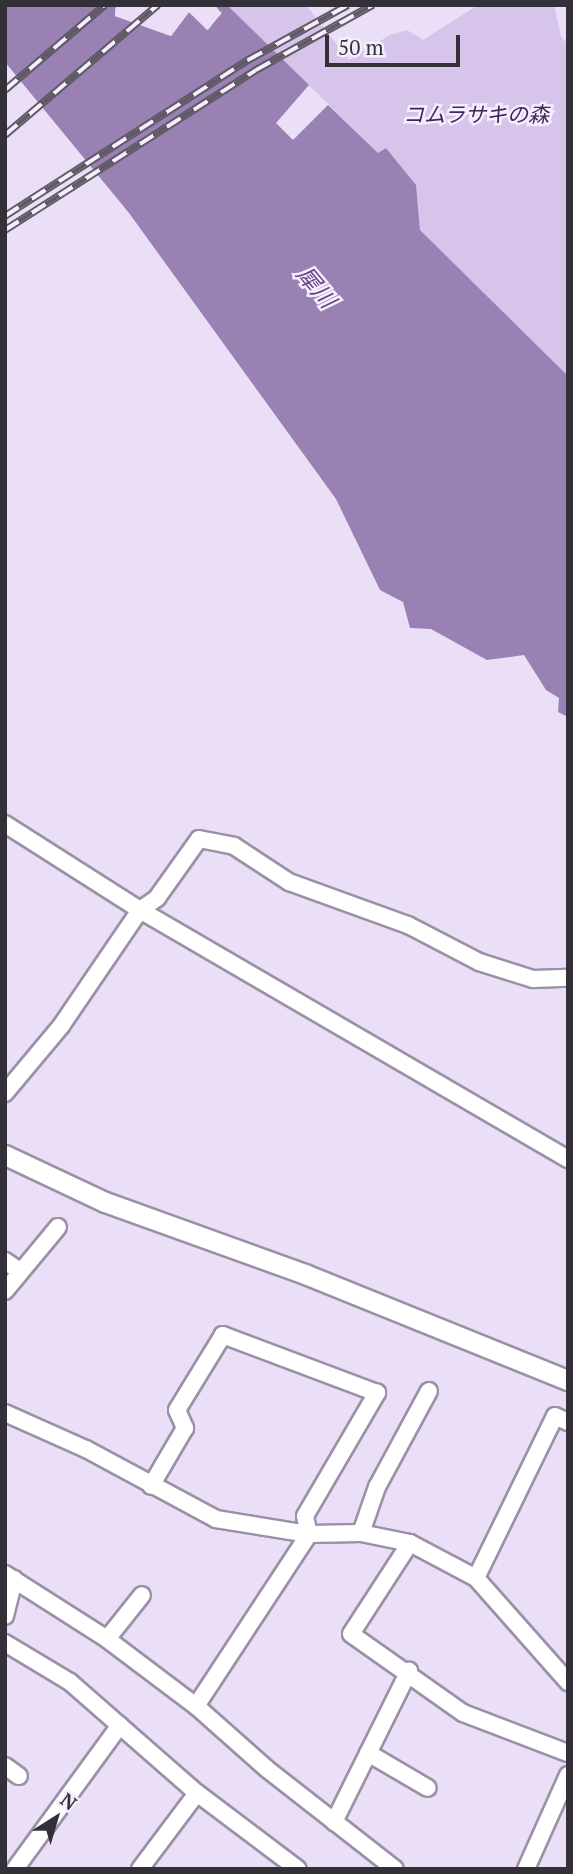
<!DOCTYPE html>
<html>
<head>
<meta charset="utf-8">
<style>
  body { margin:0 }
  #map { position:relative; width:573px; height:1874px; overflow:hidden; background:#eadff7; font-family:"PT Serif","Noto Sans JP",serif }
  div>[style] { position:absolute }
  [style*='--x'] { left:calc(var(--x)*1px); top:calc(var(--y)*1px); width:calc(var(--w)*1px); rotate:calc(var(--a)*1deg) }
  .green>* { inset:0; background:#d6c4ea }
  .water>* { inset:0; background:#9981b3 }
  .pier>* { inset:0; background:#eadff7 }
  .roads { filter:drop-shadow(2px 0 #9b91a7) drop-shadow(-2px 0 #9b91a7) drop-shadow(0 2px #9b91a7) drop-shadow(0 -2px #9b91a7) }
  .minor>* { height:16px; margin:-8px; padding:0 8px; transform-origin:8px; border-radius:8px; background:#fff }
  .tertiary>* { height:19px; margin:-9.5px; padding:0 9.5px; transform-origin:9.5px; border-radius:9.5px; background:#fff }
  .rail>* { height:8px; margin-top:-4px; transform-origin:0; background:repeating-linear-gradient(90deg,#f5effd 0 16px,#605a67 0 32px); box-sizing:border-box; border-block:2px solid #605a67 }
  span { translate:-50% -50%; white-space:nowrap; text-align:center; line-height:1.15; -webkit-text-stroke:5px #f5effd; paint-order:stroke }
  .park-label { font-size:21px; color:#442360; font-style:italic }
  .water-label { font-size:23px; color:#634282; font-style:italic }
  .frame { position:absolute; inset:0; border:7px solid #343039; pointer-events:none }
  .north { position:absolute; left:21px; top:1783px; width:70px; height:70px; -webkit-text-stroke:5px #f5effd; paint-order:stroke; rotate:37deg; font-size:19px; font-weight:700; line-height:28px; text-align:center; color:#343039 }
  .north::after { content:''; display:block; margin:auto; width:24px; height:32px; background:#343039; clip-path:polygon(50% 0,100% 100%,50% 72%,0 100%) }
  .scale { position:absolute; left:325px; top:35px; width:135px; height:32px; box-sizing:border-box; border:4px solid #343039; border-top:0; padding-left:9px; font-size:21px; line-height:24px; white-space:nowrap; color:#343039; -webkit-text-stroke:5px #f5effd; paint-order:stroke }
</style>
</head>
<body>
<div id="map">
  <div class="green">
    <i style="clip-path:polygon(227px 5px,306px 5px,349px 60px,390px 35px,407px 30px,423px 40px,478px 5px,554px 5px,561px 37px,568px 44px,568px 376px,420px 230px,416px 185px,387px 149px,378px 153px)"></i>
  </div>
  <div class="water">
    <i style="clip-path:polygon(5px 5px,116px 5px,115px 16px,171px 36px,189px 12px,208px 30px,221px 13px,215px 5px,227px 5px,309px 85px,276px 123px,293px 140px,328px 105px,378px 153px,386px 148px,416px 185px,420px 230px,568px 376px,568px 717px,558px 712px,559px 698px,546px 690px,524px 655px,487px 660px,431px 629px,410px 628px,403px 602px,380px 590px,336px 499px,129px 213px,5px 62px)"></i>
  </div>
  <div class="pier">
    <i style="clip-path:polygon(116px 5px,119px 13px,169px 32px,188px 8px,207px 25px,217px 13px,212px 5px,222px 13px,207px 30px,189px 12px,171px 36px,115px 16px)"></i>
  </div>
  <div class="roads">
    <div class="minor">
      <i style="--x:5;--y:824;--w:160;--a:32.5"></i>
      <i style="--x:140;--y:910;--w:495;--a:30.2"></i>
      <i style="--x:5;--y:1093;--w:87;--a:-50.1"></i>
      <i style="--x:61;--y:1026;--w:140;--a:-55.7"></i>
      <i style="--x:140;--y:910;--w:21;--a:-35"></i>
      <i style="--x:157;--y:898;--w:72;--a:-54.6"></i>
      <i style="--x:199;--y:839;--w:36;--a:11"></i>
      <i style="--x:234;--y:846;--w:66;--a:33.2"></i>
      <i style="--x:289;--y:882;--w:127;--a:19.9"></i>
      <i style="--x:408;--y:925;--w:80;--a:27.5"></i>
      <i style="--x:479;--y:962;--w:57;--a:17.5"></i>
      <i style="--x:533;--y:979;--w:35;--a:-2"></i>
      <i style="--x:5;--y:1261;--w:18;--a:34"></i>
      <i style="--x:5;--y:1291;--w:83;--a:-50.4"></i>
      <i style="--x:5;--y:1413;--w:89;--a:24"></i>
      <i style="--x:86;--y:1449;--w:148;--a:28.3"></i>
      <i style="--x:216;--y:1519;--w:94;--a:9.2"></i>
      <i style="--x:309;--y:1534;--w:52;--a:-1.1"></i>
      <i style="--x:361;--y:1533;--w:50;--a:11.5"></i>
      <i style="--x:410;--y:1543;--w:75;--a:27.9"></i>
      <i style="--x:476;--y:1578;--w:139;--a:48.5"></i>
      <i style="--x:361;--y:1533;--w:49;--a:-70.8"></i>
      <i style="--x:377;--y:1487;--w:109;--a:-61.6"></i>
      <i style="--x:410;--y:1543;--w:108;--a:123"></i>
      <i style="--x:351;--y:1634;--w:137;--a:35.2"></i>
      <i style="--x:463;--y:1713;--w:112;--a:20.9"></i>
      <i style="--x:5;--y:1574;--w:121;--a:32.5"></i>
      <i style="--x:107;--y:1639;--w:111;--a:37"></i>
      <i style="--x:196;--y:1706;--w:206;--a:-56.7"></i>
      <i style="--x:309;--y:1534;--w:18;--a:-103"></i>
      <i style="--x:305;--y:1516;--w:143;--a:-59.7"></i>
      <i style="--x:377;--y:1393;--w:165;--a:-159.4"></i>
      <i style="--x:223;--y:1335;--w:88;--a:121.5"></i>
      <i style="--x:177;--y:1410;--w:20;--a:66"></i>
      <i style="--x:185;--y:1428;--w:67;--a:120.4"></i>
      <i style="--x:476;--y:1578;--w:180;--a:-64"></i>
      <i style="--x:555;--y:1416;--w:14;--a:25"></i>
      <i style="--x:5;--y:1616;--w:38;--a:-76"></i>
      <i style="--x:107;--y:1639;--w:56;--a:-51.5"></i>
      <i style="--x:5;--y:1643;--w:76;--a:31"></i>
      <i style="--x:70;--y:1682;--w:169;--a:41.2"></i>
      <i style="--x:197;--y:1793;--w:126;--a:37"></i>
      <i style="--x:196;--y:1706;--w:95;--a:41.6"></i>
      <i style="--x:267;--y:1769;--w:162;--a:38"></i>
      <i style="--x:368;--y:1753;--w:69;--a:30.3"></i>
      <i style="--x:5;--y:1766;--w:17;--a:36"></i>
      <i style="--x:334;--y:1822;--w:169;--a:-63.6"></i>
      <i style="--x:15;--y:1869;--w:178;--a:-53.9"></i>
      <i style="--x:140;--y:1869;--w:95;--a:-53.1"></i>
      <i style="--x:526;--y:1869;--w:103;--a:-65.9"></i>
    </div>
    <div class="tertiary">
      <i style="--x:5;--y:1155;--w:110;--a:25.2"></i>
      <i style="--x:105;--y:1202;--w:213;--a:19.8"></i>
      <i style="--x:305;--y:1274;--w:284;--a:22"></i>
    </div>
  </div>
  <div class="rail">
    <i style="--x:5;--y:90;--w:131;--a:-40.4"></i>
    <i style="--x:5;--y:135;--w:201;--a:-40.4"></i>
    <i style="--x:5;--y:216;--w:289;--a:-32.7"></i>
    <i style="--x:248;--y:60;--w:114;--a:-28.8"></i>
    <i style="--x:5;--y:230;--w:298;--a:-32.5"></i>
    <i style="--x:256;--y:70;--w:134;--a:-29.1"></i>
  </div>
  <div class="park-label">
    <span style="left:476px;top:114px">コムラサキの森</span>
  </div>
  <div class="water-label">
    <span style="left:316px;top:287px;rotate:50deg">犀川</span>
  </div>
  <div class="frame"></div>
  <div class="north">N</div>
  <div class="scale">50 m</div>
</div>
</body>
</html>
